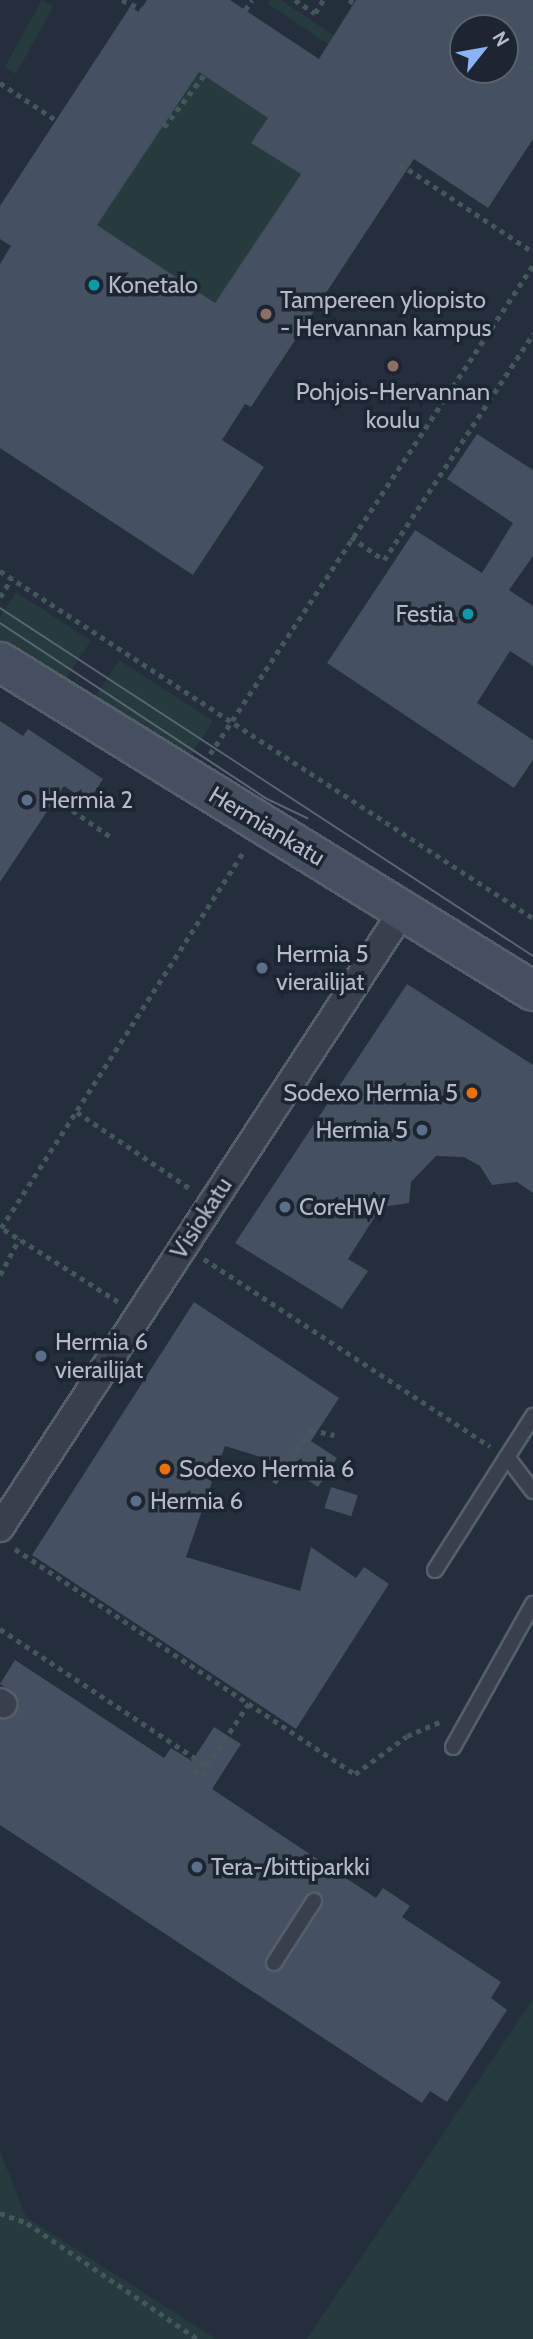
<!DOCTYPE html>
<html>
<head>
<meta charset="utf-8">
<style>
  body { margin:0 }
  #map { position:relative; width:533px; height:2339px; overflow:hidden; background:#242e3d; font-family:Cabin,sans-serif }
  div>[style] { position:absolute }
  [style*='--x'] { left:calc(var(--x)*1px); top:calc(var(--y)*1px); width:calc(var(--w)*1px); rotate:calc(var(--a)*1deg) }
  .green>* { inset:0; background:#263b3e; transform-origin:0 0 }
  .building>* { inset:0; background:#455061; transform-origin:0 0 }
  .path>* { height:4.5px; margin-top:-2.25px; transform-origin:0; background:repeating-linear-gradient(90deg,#44585b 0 5px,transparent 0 10px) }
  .roads { filter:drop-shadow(2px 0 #565e6b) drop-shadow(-2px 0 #565e6b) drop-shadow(0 2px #565e6b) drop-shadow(0 -2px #565e6b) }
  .lane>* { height:14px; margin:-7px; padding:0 7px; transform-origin:7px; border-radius:7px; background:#38404d }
  .street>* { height:26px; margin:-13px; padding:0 13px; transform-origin:13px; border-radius:13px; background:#38404d }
  .secondary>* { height:38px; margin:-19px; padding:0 19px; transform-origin:19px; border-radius:19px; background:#464f60 }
  .tram>* { height:2px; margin:-1px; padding:0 1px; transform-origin:1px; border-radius:1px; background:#5a6474 }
  .dots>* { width:19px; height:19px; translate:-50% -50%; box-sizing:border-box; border:4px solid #1d2532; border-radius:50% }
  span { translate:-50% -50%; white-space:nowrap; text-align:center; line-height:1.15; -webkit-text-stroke:7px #1d2532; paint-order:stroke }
  .poi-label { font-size:24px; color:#b3bbc8 }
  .left { translate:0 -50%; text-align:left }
  .right { translate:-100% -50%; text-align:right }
  .street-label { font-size:24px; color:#b3bbc8 }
  .north { position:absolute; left:449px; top:14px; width:70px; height:70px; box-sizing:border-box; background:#1d2532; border:2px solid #59616e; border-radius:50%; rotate:59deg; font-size:19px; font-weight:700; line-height:28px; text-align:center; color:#b3bbc8 }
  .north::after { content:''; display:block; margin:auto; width:24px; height:32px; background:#8ab2f7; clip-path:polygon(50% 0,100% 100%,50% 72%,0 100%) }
</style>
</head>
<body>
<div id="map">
  <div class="green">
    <i style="left:42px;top:0;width:13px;height:77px;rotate:29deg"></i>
    <i style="clip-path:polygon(269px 0,281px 0,350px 46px,344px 55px,267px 3px)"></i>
    <i style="clip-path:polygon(184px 62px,330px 159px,300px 175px,231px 280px,230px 313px,85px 217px)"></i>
    <i style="clip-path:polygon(16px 592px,91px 641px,64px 681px,0 644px,0 617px)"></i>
    <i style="left:119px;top:660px;width:112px;height:46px;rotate:33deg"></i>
    <i style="clip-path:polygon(533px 1999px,533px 2339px,307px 2339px,447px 2128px)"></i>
    <i style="clip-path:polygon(0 2151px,26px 2217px,216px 2339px,0 2339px)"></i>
  </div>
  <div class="building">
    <i style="clip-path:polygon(evenodd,147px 0,230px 0,319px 59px,356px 0,533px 0,533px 139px,488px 208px,414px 159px,251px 407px,245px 404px,222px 440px,264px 467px,193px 575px,0 448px,0 264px,11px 246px,0 239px,0 206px,130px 7px,139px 12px,147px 0,463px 28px,505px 28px,505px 70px,463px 70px,463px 28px,147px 0,199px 72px,268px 118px,251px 143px,301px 174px,215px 303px,97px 225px,199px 72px)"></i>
    <i style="clip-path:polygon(477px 434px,533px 470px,533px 556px,509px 590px,533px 606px,533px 666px,510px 651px,477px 703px,533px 740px,533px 760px,514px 788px,327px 663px,415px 530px,482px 573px,513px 523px,447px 479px)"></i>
    <i style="clip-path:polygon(0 721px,23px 736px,28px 729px,103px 779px,88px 802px,64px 786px,0 882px)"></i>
    <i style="clip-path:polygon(407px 984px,533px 1065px,533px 1193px,517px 1182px,492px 1185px,480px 1166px,464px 1157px,436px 1156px,411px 1182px,409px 1203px,381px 1207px,348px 1259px,368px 1271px,342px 1309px,235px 1243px)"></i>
    <i style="clip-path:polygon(194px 1302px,339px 1398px,311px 1441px,337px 1458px,318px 1487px,283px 1464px,225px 1446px,216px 1472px,190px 1463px,212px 1482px,186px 1557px,300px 1591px,311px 1547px,356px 1578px,364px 1567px,389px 1584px,296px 1729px,32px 1555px)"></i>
    <i style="left:331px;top:1487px;width:28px;height:22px;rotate:17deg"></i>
    <i style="clip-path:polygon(evenodd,15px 1660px,164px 1758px,171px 1748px,192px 1761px,214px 1727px,241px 1744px,212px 1789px,376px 1898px,383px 1888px,410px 1906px,402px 1917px,501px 1982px,491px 1998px,507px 2010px,447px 2102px,430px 2091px,422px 2103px,0 1825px,0 1719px,11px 1718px,19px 1704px,12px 1691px,0 1684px,15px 1660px,310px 1892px,322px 1896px,322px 1906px,282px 1968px,269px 1971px,266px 1958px,310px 1892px)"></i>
  </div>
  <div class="path">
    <i style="--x:122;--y:0;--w:21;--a:25"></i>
    <i style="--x:295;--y:0;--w:24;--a:33"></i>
    <i style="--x:315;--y:13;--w:15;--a:-58"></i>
    <i style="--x:349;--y:0;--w:6;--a:31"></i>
    <i style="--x:245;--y:10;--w:12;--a:-55"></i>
    <i style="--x:530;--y:66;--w:4;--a:34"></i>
    <i style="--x:0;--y:83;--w:67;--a:33.5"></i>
    <i style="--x:164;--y:127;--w:66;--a:-52.4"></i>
    <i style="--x:400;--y:164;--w:159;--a:33.5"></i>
    <i style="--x:351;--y:537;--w:40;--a:34.9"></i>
    <i style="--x:384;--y:560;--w:271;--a:-56.6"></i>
    <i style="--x:0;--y:571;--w:636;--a:33.07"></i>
    <i style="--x:0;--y:597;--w:22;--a:-58"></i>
    <i style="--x:210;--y:754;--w:586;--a:-56.55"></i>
    <i style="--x:56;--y:799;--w:70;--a:34.6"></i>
    <i style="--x:77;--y:1112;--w:139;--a:34.1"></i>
    <i style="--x:204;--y:1259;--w:342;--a:33.2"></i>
    <i style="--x:0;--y:1275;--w:41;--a:-62.2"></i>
    <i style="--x:118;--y:1302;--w:138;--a:-147.7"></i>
    <i style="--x:1;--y:1228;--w:449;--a:-57.2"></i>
    <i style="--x:274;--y:1483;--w:65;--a:-55.1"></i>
    <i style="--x:311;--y:1430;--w:24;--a:12"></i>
    <i style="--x:15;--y:1549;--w:408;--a:33.5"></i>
    <i style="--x:355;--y:1774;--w:64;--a:-36.2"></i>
    <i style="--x:407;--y:1736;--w:40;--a:-23.4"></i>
    <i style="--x:0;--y:1629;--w:248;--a:33.5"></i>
    <i style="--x:207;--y:1766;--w:76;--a:-56.3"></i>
    <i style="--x:194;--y:1770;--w:9;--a:32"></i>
    <i style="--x:202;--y:1775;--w:10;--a:-61"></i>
    <i style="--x:0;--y:2213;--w:29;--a:20"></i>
    <i style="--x:27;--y:2223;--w:207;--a:34.2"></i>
  </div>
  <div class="roads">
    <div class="lane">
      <i style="--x:507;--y:1457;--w:43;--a:52.6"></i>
      <i style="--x:435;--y:1570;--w:183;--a:-57.5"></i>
      <i style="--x:453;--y:1747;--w:164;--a:-60.8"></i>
      <i style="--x:274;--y:1963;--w:74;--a:-57.2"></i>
    </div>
    <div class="street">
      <i style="--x:0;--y:1528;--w:739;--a:-56.87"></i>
      <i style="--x:0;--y:1702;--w:4;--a:34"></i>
    </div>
    <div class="secondary">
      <i style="--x:0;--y:662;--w:626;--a:31.69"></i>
    </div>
  </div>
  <div class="tram">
    <i style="--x:0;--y:608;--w:637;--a:33.14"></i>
    <i style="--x:0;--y:623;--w:318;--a:33.4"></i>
    <i style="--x:265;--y:798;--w:47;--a:25.5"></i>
  </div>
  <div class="dots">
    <i style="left:94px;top:285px;background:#0f9aa8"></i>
    <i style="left:266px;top:314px;background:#8d6e63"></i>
    <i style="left:393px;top:366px;background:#8d6e63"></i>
    <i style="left:468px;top:614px;background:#0f9aa8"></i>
    <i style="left:27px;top:800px;background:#5c6f8a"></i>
    <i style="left:262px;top:968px;background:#5c6f8a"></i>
    <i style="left:472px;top:1093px;background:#e8710a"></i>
    <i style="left:422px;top:1130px;background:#5c6f8a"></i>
    <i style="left:285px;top:1207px;background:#5c6f8a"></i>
    <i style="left:41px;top:1356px;background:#5c6f8a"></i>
    <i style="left:165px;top:1469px;background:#e8710a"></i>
    <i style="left:136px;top:1501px;background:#5c6f8a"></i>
    <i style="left:197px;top:1867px;background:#5c6f8a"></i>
  </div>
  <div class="poi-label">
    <span class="left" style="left:108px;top:285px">Konetalo</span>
    <span class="left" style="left:280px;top:314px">Tampereen yliopisto<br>- Hervannan kampus</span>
    <span style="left:393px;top:406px">Pohjois-Hervannan<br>koulu</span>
    <span class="right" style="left:454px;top:614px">Festia</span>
    <span class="left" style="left:41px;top:800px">Hermia 2</span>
    <span class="left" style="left:276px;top:968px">Hermia 5<br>vierailijat</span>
    <span class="right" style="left:458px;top:1093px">Sodexo Hermia 5</span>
    <span class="right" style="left:408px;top:1130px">Hermia 5</span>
    <span class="left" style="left:299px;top:1207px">CoreHW</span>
    <span class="left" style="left:55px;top:1356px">Hermia 6<br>vierailijat</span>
    <span class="left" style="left:179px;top:1469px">Sodexo Hermia 6</span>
    <span class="left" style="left:150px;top:1501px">Hermia 6</span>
    <span class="left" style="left:211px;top:1867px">Tera-/bittiparkki</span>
  </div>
  <div class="street-label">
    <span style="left:267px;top:826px;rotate:31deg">Hermiankatu</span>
    <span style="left:201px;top:1218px;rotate:-57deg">Visiokatu</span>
  </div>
  <div class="north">N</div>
</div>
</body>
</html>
